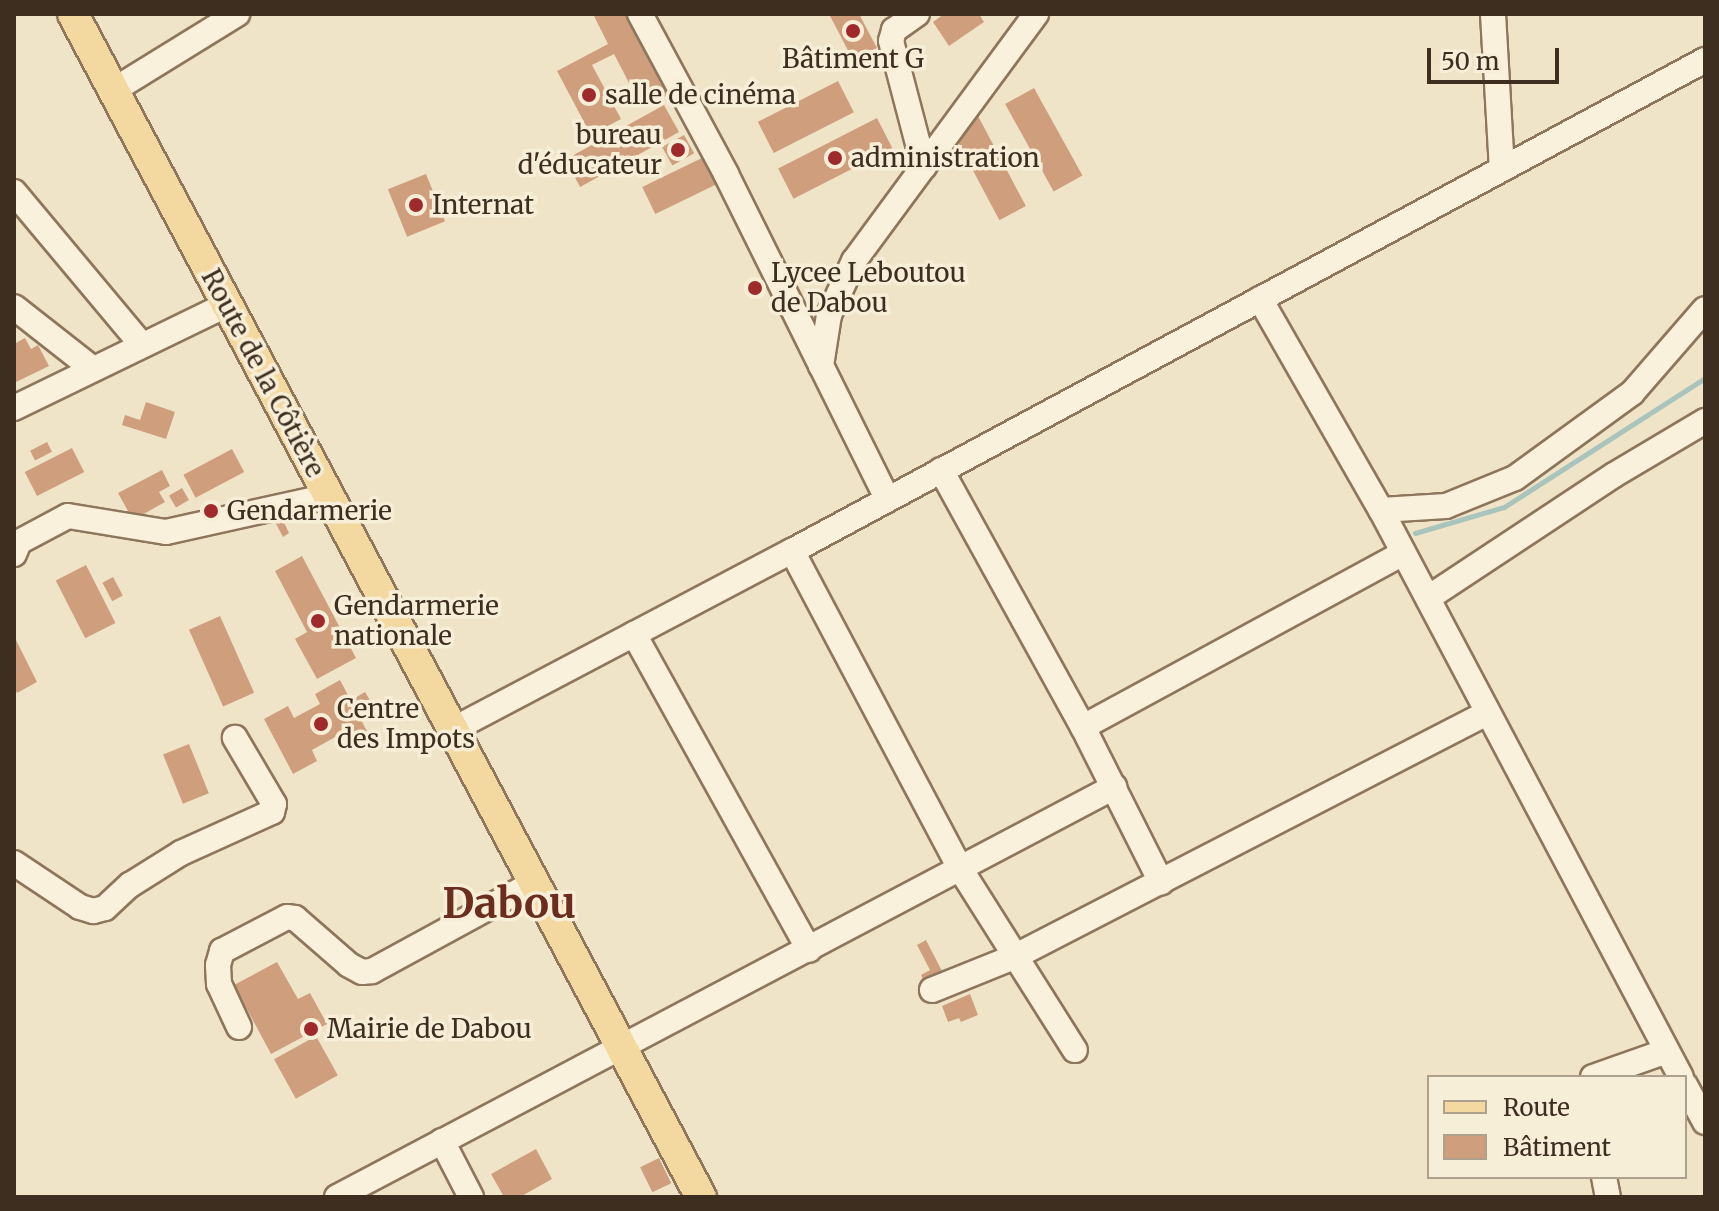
<!DOCTYPE html>
<html>
<head>
<meta charset="utf-8">
<style>
  body { margin:0 }
  #map { position:relative; width:1719px; height:1211px; overflow:hidden; background:#f0e4c8; font-family:Merriweather,serif }
  div>[style] { position:absolute }
  [style*='--x'] { left:calc(var(--x)*1px); top:calc(var(--y)*1px); width:calc(var(--w)*1px); rotate:calc(var(--a)*1deg) }
  .stream>* { height:5px; margin:-2.5px; padding:0 2.5px; transform-origin:2.5px; border-radius:2.5px; background:#a9c4bc }
  .building>* { inset:0; background:#cf9f7d; transform-origin:0 0 }
  .roads { filter:drop-shadow(2px 0 #8d765c) drop-shadow(-2px 0 #8d765c) drop-shadow(0 2px #8d765c) drop-shadow(0 -2px #8d765c) }
  .minor>* { height:24px; margin:-12px; padding:0 12px; transform-origin:12px; border-radius:12px; background:#faf1dc }
  .major>* { height:30px; margin:-15px; padding:0 15px; transform-origin:15px; border-radius:15px; background:#f3d9a0 }
  .dots>* { width:22px; height:22px; translate:-50% -50%; box-sizing:border-box; border:4px solid #f7eed8; border-radius:50% }
  span { translate:-50% -50%; white-space:nowrap; text-align:center; line-height:1.15; -webkit-text-stroke:7px #f7eed8; paint-order:stroke }
  .poi-label { font-size:26px; color:#3d2e20 }
  .left { translate:0 -50%; text-align:left }
  .right { translate:-100% -50%; text-align:right }
  .street-label { font-size:26px; color:#3d2e20 }
  .town-label { font-size:42px; color:#6b2e1e; font-weight:700 }
  .frame { position:absolute; inset:0; border:16px solid #3d2e20; pointer-events:none }
  .legend { position:absolute; left:1427px; top:1075px; width:260px; height:104px; box-sizing:border-box; background:#f7eed8; border:2px solid #ada18e; margin:0; padding:10px 14px; list-style:none; font-size:24px; color:#3d2e20 }
  .legend li { display:flex; align-items:center; gap:16px; height:40px }
  .legend b { width:40px; border:2px solid #ada18e }
  .scale { position:absolute; left:1427px; top:48px; width:132px; height:36px; box-sizing:border-box; border:4px solid #3d2e20; border-top:0; padding-left:10px; font-size:24px; line-height:28px; white-space:nowrap; color:#3d2e20; -webkit-text-stroke:6px #f7eed8; paint-order:stroke }
</style>
</head>
<body>
<div id="map">
  <div class="stream">
    <i style="--x:1415;--y:533;--w:93;--a:-16.3"></i>
    <i style="--x:1504;--y:507;--w:239;--a:-32.7"></i>
  </div>
  <div class="building">
    <i style="clip-path:polygon(593px 14px,630px 14px,672px 93px,642px 108px,614px 54px,592px 65px,621px 119px,591px 135px,557px 71px,608px 44px)"></i>
    <i style="clip-path:polygon(829px 14px,859px 14px,877px 48px,853px 60px)"></i>
    <i style="clip-path:polygon(944px 14px,979px 14px,984px 22px,949px 46px,933px 22px)"></i>
    <i style="left:838px;top:81px;width:35px;height:90px;rotate:63deg"></i>
    <i style="left:1034px;top:88px;width:100px;height:33px;rotate:61deg"></i>
    <i style="left:664px;top:105px;width:31px;height:113px;rotate:61deg"></i>
    <i style="left:978px;top:116px;width:102px;height:30px;rotate:62deg"></i>
    <i style="left:877px;top:118px;width:34px;height:111px;rotate:63deg"></i>
    <i style="left:684px;top:135px;width:21px;height:25px;rotate:61deg"></i>
    <i style="left:706px;top:156px;width:30px;height:71px;rotate:64deg"></i>
    <i style="left:426px;top:174px;width:51px;height:41px;rotate:68deg"></i>
    <i style="clip-path:polygon(25px 338px,31px 349px,38px 345px,49px 366px,14px 383px,14px 344px)"></i>
    <i style="clip-path:polygon(146px 402px,175px 412px,166px 439px,122px 425px,125px 415px,140px 420px)"></i>
    <i style="left:47px;top:442px;width:11px;height:19px;rotate:63deg"></i>
    <i style="left:72px;top:448px;width:27px;height:53px;rotate:63deg"></i>
    <i style="left:232px;top:449px;width:26px;height:55px;rotate:62deg"></i>
    <i style="clip-path:polygon(162px 470px,170px 486px,159px 492px,165px 502px,133px 520px,118px 493px)"></i>
    <i style="left:182px;top:488px;width:14px;height:15px;rotate:60deg"></i>
    <i style="clip-path:polygon(281px 516px,289px 533px,283px 537px,274px 520px)"></i>
    <i style="clip-path:polygon(302px 556px,356px 658px,317px 679px,295px 639px,307px 632px,275px 571px)"></i>
    <i style="left:86px;top:565px;width:65px;height:34px;rotate:63deg"></i>
    <i style="left:113px;top:577px;width:21px;height:12px;rotate:62deg"></i>
    <i style="left:220px;top:616px;width:84px;height:34px;rotate:66deg"></i>
    <i style="clip-path:polygon(14px 636px,37px 682px,17px 693px,14px 687px)"></i>
    <i style="clip-path:polygon(340px 680px,369px 735px,344px 748px,337px 736px,312px 750px,317px 761px,293px 774px,264px 719px,288px 706px,294px 718px,320px 704px,315px 694px)"></i>
    <i style="left:365px;top:692px;width:17px;height:15px;rotate:59deg"></i>
    <i style="left:189px;top:744px;width:53px;height:28px;rotate:68deg"></i>
    <i style="clip-path:polygon(926px 940px,944px 975px,926px 985px,921px 975px,930px 970px,917px 945px)"></i>
    <i style="clip-path:polygon(277px 962px,298px 999px,310px 993px,327px 1024px,271px 1054px,234px 985px)"></i>
    <i style="clip-path:polygon(970px 994px,978px 1015px,961px 1022px,959px 1018px,948px 1022px,942px 1006px)"></i>
    <i style="left:316px;top:1036px;width:45px;height:48px;rotate:61deg"></i>
    <i style="clip-path:polygon(536px 1149px,552px 1179px,520px 1197px,504px 1197px,491px 1174px)"></i>
    <i style="left:659px;top:1158px;width:28px;height:21px;rotate:64deg"></i>
  </div>
  <div class="roads">
    <div class="minor">
      <i style="--x:640;--y:14;--w:182;--a:61.7"></i>
      <i style="--x:726;--y:174;--w:363;--a:63.6"></i>
      <i style="--x:917;--y:14;--w:28;--a:145"></i>
      <i style="--x:894;--y:30;--w:11;--a:105"></i>
      <i style="--x:891;--y:41;--w:130;--a:75.3"></i>
      <i style="--x:1493;--y:14;--w:155;--a:86.7"></i>
      <i style="--x:114;--y:90;--w:145;--a:-31.7"></i>
      <i style="--x:14;--y:192;--w:199;--a:50.1"></i>
      <i style="--x:1260;--y:299;--w:243;--a:60.2"></i>
      <i style="--x:1381;--y:510;--w:641;--a:62.12"></i>
      <i style="--x:14;--y:307;--w:100;--a:38.1"></i>
      <i style="--x:821;--y:366;--w:52;--a:-81.1"></i>
      <i style="--x:829;--y:315;--w:60;--a:-65.2"></i>
      <i style="--x:854;--y:261;--w:307;--a:-53.6"></i>
      <i style="--x:14;--y:408;--w:236;--a:-25.9"></i>
      <i style="--x:941;--y:470;--w:294;--a:61.1"></i>
      <i style="--x:1083;--y:727;--w:174;--a:63.3"></i>
      <i style="--x:1381;--y:510;--w:65;--a:-3.5"></i>
      <i style="--x:1446;--y:506;--w:74;--a:-22.1"></i>
      <i style="--x:1515;--y:478;--w:145;--a:-36"></i>
      <i style="--x:1632;--y:393;--w:111;--a:-49"></i>
      <i style="--x:792;--y:551;--w:361;--a:62.1"></i>
      <i style="--x:961;--y:870;--w:213;--a:57.7"></i>
      <i style="--x:14;--y:554;--w:13;--a:-67"></i>
      <i style="--x:19;--y:542;--w:55;--a:-28"></i>
      <i style="--x:68;--y:516;--w:99;--a:9.3"></i>
      <i style="--x:166;--y:532;--w:167;--a:-12.5"></i>
      <i style="--x:1428;--y:598;--w:223;--a:-33.5"></i>
      <i style="--x:1614;--y:475;--w:106;--a:-30.7"></i>
      <i style="--x:634;--y:634;--w:361;--a:61"></i>
      <i style="--x:1083;--y:727;--w:363;--a:-28.5"></i>
      <i style="--x:452;--y:730;--w:384;--a:-27.8"></i>
      <i style="--x:792;--y:551;--w:1037;--a:-28.27"></i>
      <i style="--x:14;--y:863;--w:79;--a:33.7"></i>
      <i style="--x:80;--y:907;--w:14;--a:17"></i>
      <i style="--x:93;--y:911;--w:12;--a:-14"></i>
      <i style="--x:105;--y:908;--w:34;--a:-43"></i>
      <i style="--x:130;--y:885;--w:60;--a:-32.1"></i>
      <i style="--x:181;--y:853;--w:100;--a:-24.3"></i>
      <i style="--x:272;--y:812;--w:8;--a:-76"></i>
      <i style="--x:274;--y:804;--w:77;--a:-120.6"></i>
      <i style="--x:932;--y:990;--w:88;--a:-21.9"></i>
      <i style="--x:1014;--y:957;--w:532;--a:-27.29"></i>
      <i style="--x:239;--y:1027;--w:47;--a:-114.9"></i>
      <i style="--x:219;--y:984;--w:19;--a:-93"></i>
      <i style="--x:218;--y:965;--w:15;--a:-74"></i>
      <i style="--x:222;--y:951;--w:73;--a:-27.6"></i>
      <i style="--x:287;--y:917;--w:8;--a:7"></i>
      <i style="--x:295;--y:918;--w:72;--a:41"></i>
      <i style="--x:349;--y:965;--w:15;--a:28"></i>
      <i style="--x:362;--y:972;--w:10;--a:-6"></i>
      <i style="--x:372;--y:971;--w:186;--a:-28.6"></i>
      <i style="--x:1593;--y:1077;--w:78;--a:-19.4"></i>
      <i style="--x:1685;--y:1085;--w:42;--a:61.6"></i>
      <i style="--x:442;--y:1141;--w:63;--a:62.6"></i>
      <i style="--x:1604;--y:1177;--w:20;--a:79"></i>
      <i style="--x:337;--y:1197;--w:879;--a:-27.82"></i>
    </div>
    <div class="major">
      <i style="--x:73;--y:14;--w:1339;--a:62.04"></i>
    </div>
  </div>
  <div class="dots">
    <i style="left:853px;top:31px;background:#9e2a2b"></i>
    <i style="left:589px;top:95px;background:#9e2a2b"></i>
    <i style="left:678px;top:150px;background:#9e2a2b"></i>
    <i style="left:835px;top:158px;background:#9e2a2b"></i>
    <i style="left:416px;top:205px;background:#9e2a2b"></i>
    <i style="left:755px;top:288px;background:#9e2a2b"></i>
    <i style="left:211px;top:511px;background:#9e2a2b"></i>
    <i style="left:318px;top:621px;background:#9e2a2b"></i>
    <i style="left:321px;top:724px;background:#9e2a2b"></i>
    <i style="left:311px;top:1029px;background:#9e2a2b"></i>
  </div>
  <div class="poi-label">
    <span style="left:853px;top:59px">Bâtiment G</span>
    <span class="left" style="left:605px;top:95px">salle de cinéma</span>
    <span class="right" style="left:662px;top:150px">bureau<br>d'éducateur</span>
    <span class="left" style="left:851px;top:158px">administration</span>
    <span class="left" style="left:432px;top:205px">Internat</span>
    <span class="left" style="left:771px;top:288px">Lycee Leboutou<br>de Dabou</span>
    <span class="left" style="left:227px;top:511px">Gendarmerie</span>
    <span class="left" style="left:334px;top:621px">Gendarmerie<br>nationale</span>
    <span class="left" style="left:337px;top:724px">Centre<br>des Impots</span>
    <span class="left" style="left:327px;top:1029px">Mairie de Dabou</span>
  </div>
  <div class="street-label">
    <span style="left:263px;top:373px;rotate:62deg">Route de la Côtière</span>
  </div>
  <div class="town-label">
    <span style="left:509px;top:903px">Dabou</span>
  </div>
  <div class="frame"></div>
  <ul class="legend">
  <li><b style="height:10px;background:#f3d9a0"></b>Route</li>
  <li><b style="height:22px;background:#cf9f7d"></b>Bâtiment</li>
  </ul>
  <div class="scale">50 m</div>
</div>
</body>
</html>
